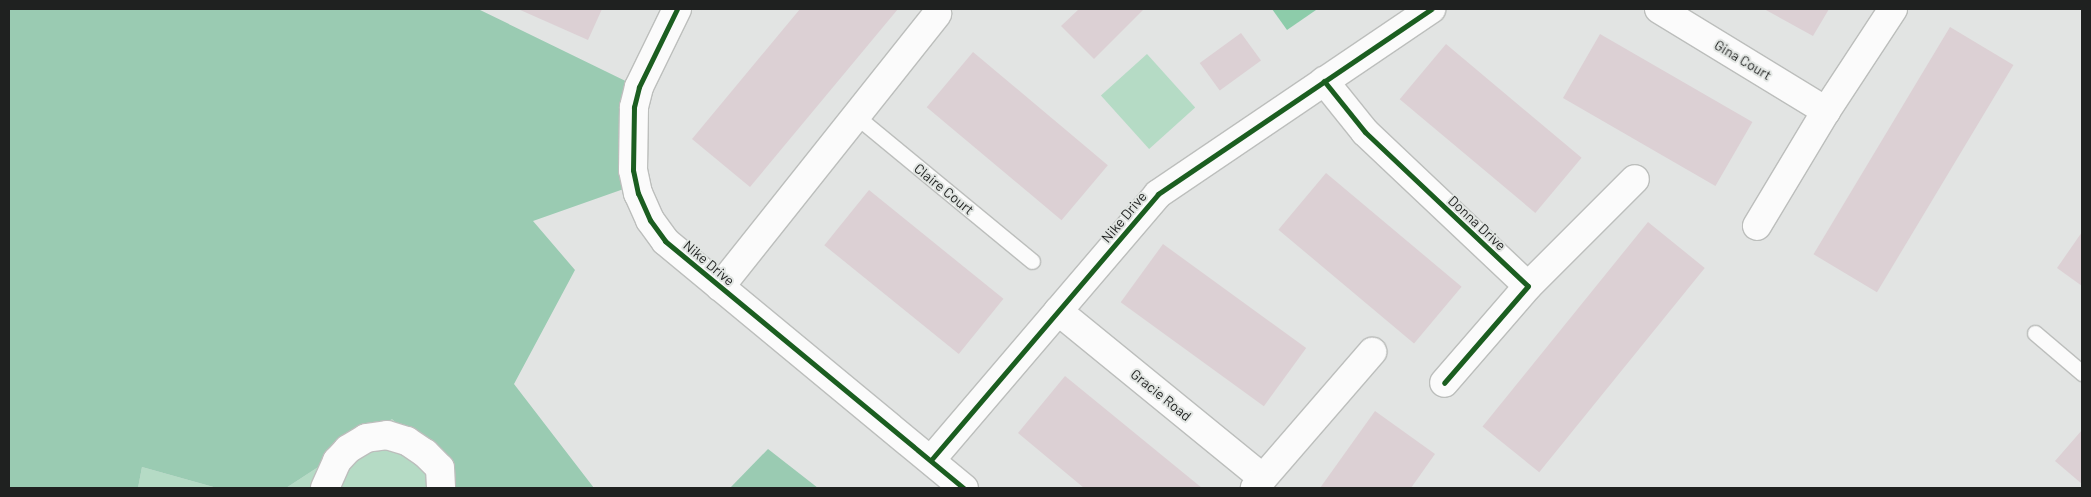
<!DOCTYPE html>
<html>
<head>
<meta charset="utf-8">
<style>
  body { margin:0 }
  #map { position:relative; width:2091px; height:497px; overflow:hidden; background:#e2e4e3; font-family:Barlow,sans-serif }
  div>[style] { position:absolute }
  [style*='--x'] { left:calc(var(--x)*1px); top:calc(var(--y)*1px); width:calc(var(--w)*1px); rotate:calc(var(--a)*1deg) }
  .green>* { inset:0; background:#b5dbc5; transform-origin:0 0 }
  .forest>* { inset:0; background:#9acbb2 }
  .water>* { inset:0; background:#8dccaa }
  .building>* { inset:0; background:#dcd0d4; transform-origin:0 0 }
  .roads { filter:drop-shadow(1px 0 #bcbebc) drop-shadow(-1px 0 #bcbebc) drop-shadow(0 1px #bcbebc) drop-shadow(0 -1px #bcbebc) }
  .service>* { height:15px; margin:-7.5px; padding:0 7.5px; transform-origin:7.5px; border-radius:7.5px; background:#fbfbfb }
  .minor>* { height:28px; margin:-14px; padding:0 14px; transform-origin:14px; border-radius:14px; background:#fbfbfb }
  .cycleway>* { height:5px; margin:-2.5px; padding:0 2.5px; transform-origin:2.5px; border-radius:2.5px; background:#1b5e20 }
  span { translate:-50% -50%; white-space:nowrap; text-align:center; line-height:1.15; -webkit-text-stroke:4px #e1e5e2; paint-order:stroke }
  .street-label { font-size:14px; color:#1f2120 }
  .frame { position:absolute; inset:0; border:10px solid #1f2120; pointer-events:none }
</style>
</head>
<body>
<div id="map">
  <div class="green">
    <i style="left:1147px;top:54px;width:72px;height:62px;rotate:48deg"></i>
    <i style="clip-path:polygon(392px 419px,447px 470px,443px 488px,286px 488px)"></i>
    <i style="clip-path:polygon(142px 467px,217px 488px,138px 488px)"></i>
  </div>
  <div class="forest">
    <i style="clip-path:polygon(9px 9px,478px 9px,644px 90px,635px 185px,533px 221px,575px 270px,514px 384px,594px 488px,443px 488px,447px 470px,392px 419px,286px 488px,217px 488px,142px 467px,138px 488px,9px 488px)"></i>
    <i style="clip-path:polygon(768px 449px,818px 488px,730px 488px)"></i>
  </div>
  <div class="water">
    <i style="clip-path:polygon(1272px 9px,1316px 9px,1316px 10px,1287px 30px)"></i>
  </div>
  <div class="building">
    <i style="clip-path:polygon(518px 9px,602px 9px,588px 40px)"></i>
    <i style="clip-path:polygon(800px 9px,898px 9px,750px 187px,692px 139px)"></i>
    <i style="clip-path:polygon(1079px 9px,1144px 9px,1094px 59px,1061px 26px)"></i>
    <i style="clip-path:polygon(1764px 9px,1829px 9px,1813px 36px)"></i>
    <i style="left:1950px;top:27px;width:74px;height:265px;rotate:31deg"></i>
    <i style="left:1241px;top:33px;width:34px;height:51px;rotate:54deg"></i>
    <i style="left:1600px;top:34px;width:176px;height:74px;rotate:30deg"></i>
    <i style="left:1446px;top:44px;width:177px;height:72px;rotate:40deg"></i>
    <i style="left:973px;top:52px;width:176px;height:72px;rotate:40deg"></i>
    <i style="left:1326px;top:173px;width:177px;height:74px;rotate:40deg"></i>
    <i style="left:869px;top:190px;width:173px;height:71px;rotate:39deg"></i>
    <i style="left:1648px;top:222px;width:73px;height:263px;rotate:39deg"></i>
    <i style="clip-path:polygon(2082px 232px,2082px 286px,2057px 268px)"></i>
    <i style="left:1163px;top:244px;width:177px;height:72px;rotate:36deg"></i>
    <i style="clip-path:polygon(1065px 376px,1202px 488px,1084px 488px,1018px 433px)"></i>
    <i style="clip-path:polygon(1375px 411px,1435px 454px,1411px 488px,1320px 488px)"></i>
    <i style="clip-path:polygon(2082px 430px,2082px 484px,2055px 461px)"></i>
  </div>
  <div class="roads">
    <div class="service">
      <i style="--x:856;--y:116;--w:228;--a:39.5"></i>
      <i style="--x:2035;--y:333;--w:62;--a:40.4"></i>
    </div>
    <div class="minor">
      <i style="--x:677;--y:9;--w:87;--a:116"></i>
      <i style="--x:639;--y:87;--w:21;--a:104"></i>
      <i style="--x:634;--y:107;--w:63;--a:90.9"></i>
      <i style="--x:633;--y:170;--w:24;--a:78"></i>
      <i style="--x:638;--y:193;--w:30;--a:66"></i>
      <i style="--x:650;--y:220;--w:26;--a:54"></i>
      <i style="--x:665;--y:241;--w:388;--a:39.6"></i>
      <i style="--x:1659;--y:9;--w:196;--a:31.4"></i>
      <i style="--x:1826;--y:111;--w:134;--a:121"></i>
      <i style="--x:1324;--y:81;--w:65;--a:51.2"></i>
      <i style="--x:1365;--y:132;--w:224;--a:43.4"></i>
      <i style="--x:1528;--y:286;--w:128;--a:130.9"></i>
      <i style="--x:1826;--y:111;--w:122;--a:-56.7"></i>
      <i style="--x:1528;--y:286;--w:151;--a:-45"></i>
      <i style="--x:720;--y:287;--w:349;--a:-51.5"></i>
      <i style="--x:1058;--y:311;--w:264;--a:39.2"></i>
      <i style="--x:1263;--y:478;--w:13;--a:129"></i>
      <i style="--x:931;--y:460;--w:350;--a:-49.5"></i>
      <i style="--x:1158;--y:194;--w:330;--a:-34.1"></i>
      <i style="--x:1263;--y:478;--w:167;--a:-49.1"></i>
      <i style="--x:325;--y:488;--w:30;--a:-66"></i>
      <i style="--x:337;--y:461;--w:16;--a:-47"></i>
      <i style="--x:348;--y:449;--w:21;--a:-31"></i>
      <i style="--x:366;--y:438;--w:21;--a:-8"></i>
      <i style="--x:387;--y:435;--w:21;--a:17"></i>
      <i style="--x:407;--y:441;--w:22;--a:34"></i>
      <i style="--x:425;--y:453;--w:21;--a:45"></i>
      <i style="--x:440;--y:468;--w:20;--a:87"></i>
    </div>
  </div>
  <div class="cycleway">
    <i style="--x:677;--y:9;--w:87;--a:116"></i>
    <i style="--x:639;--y:87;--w:21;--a:104"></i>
    <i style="--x:634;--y:107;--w:63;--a:90.9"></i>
    <i style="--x:633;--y:170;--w:24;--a:78"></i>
    <i style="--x:638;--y:193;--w:30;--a:66"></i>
    <i style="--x:650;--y:220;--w:26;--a:54"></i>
    <i style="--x:665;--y:241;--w:388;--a:39.6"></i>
    <i style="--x:1324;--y:81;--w:65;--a:51.2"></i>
    <i style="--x:1365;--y:132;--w:224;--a:43.4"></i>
    <i style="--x:1528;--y:286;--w:128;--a:130.9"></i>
    <i style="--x:931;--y:460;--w:350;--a:-49.5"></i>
    <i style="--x:1158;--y:194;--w:330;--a:-34.1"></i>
  </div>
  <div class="street-label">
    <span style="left:1743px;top:60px;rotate:31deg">Gina Court</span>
    <span style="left:944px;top:189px;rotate:39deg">Claire Court</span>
    <span style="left:1124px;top:217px;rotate:-50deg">Nike Drive</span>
    <span style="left:1477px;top:223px;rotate:43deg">Donna Drive</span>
    <span style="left:709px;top:263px;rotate:40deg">Nike Drive</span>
    <span style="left:1161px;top:395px;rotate:39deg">Gracie Road</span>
  </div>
  <div class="frame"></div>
</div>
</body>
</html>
